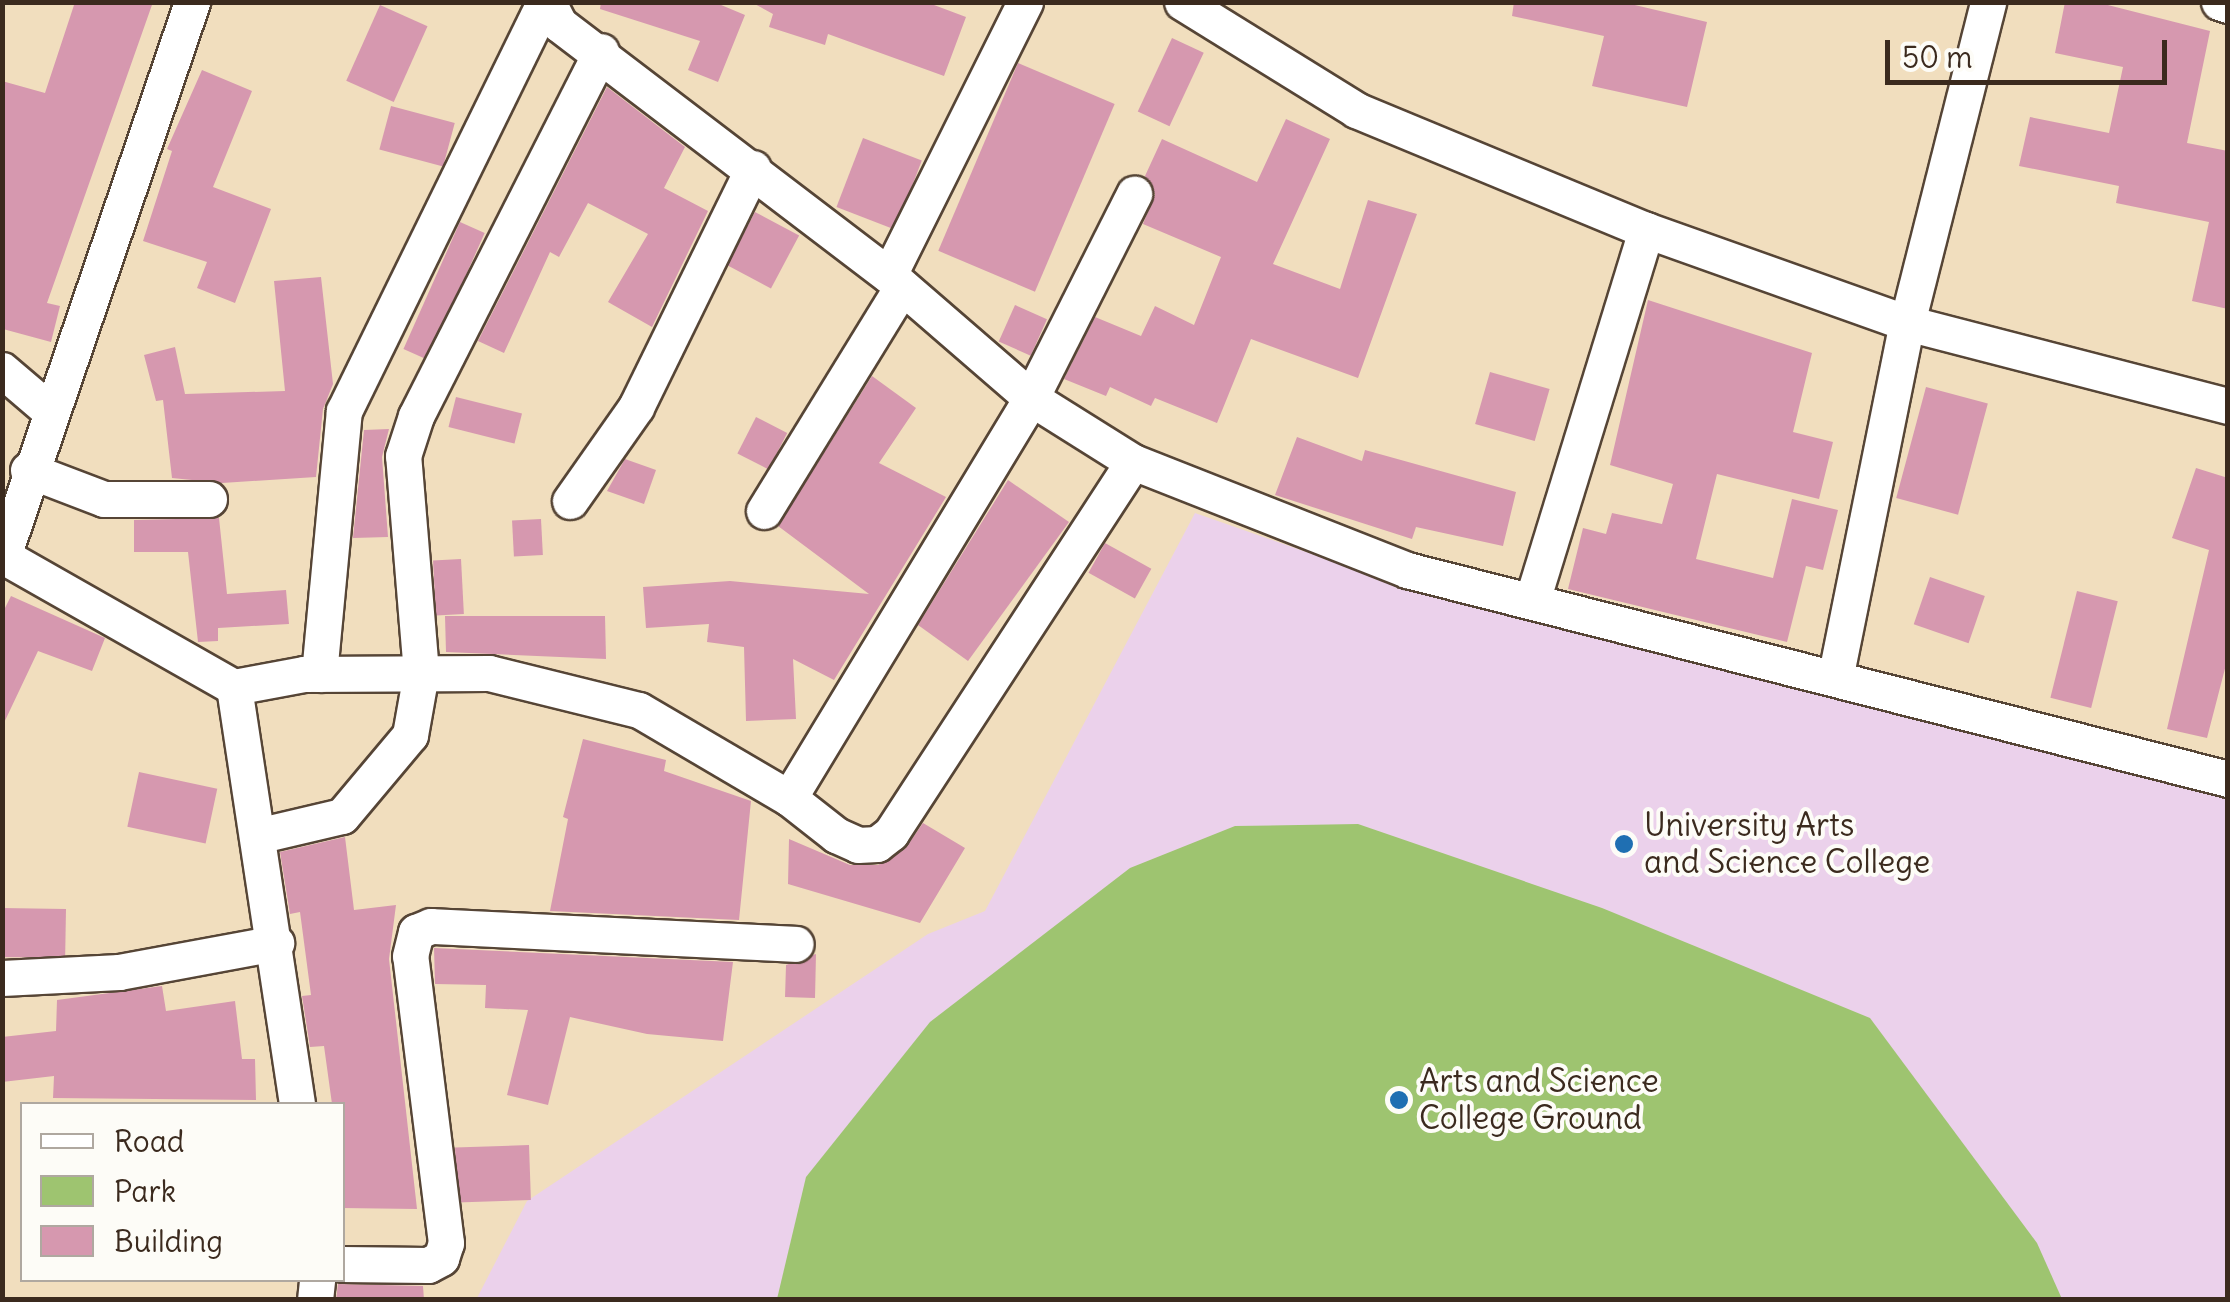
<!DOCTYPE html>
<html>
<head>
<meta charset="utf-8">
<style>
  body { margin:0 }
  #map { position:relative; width:2230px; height:1302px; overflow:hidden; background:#f1debe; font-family:Delius,sans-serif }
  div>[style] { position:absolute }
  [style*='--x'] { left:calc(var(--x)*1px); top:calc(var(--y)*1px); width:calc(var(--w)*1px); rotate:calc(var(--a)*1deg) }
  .built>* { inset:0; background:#ebd1eb }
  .green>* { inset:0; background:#9ec470 }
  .building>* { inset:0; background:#d698af; transform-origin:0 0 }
  .roads { filter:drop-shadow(2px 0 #564536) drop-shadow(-2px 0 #564536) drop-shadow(0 2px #564536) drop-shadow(0 -2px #564536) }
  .street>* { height:35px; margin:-17.5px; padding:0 17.5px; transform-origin:17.5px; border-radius:17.5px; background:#fff }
  .dots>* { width:28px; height:28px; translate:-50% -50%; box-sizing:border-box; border:5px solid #fdfcf7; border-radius:50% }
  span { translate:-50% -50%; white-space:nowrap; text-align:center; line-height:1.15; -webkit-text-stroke:8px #fdfcf7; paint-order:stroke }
  .poi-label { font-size:32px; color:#3b2a1e }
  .left { translate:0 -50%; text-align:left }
  .frame { position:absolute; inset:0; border:5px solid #3b2a1e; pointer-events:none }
  .legend { position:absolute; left:20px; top:1102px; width:325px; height:180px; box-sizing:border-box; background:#fdfcf7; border:2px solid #afa8a0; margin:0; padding:12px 18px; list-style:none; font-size:30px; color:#3b2a1e }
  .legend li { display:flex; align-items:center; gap:20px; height:50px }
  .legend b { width:50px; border:2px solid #afa8a0 }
  .scale { position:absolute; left:1885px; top:40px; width:282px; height:45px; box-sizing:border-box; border:5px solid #3b2a1e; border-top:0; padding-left:12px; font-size:30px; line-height:35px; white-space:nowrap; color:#3b2a1e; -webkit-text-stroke:8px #fdfcf7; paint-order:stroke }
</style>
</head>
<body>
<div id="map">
  <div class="built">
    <i style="clip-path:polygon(1195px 513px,1366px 573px,1532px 601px,2227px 777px,2227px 1299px,476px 1300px,527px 1201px,928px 934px,985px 911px)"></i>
  </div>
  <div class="green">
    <i style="clip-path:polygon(1358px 824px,1602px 908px,1870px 1018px,2037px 1243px,2062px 1299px,777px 1299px,806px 1177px,930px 1022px,1130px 868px,1235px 826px)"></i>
  </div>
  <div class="building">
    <i style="clip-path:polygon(75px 2px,153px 2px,47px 303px,60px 306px,51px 342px,3px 329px,2px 81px,45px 93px)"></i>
    <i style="clip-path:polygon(601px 2px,714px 2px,745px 15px,718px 82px,688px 70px,700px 41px,600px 9px)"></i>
    <i style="clip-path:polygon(751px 2px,926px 2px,966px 17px,944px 76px,828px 34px,825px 45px,769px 27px,773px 14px)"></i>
    <i style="clip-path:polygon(1514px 2px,1622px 2px,1707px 22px,1687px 107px,1592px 86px,1604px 36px,1512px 16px)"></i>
    <i style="clip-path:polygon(2065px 2px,2096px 2px,2210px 31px,2187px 143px,2228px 151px,2228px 309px,2192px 301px,2209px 222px,2116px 203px,2119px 186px,2019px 166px,2030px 117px,2109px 133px,2123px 67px,2055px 53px)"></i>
    <i style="left:380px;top:5px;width:52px;height:83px;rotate:24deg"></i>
    <i style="left:1172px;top:38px;width:35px;height:81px;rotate:25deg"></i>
    <i style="left:1018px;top:63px;width:105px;height:204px;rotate:23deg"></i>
    <i style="clip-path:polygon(202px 70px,252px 91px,213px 187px,271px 209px,235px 303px,197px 288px,207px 262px,143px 241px,172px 151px,167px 149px)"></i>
    <i style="clip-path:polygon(607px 87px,685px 147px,664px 188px,708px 211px,652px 327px,608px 302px,648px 234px,588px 203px,559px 257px,550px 252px,504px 353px,478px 341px)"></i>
    <i style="left:391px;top:106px;width:66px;height:45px;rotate:15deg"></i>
    <i style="clip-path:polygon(1286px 119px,1330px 139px,1273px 264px,1340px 289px,1368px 200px,1417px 214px,1358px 378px,1251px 339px,1217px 423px,1155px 398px,1151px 406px,1110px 387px,1106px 396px,1064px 379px,1095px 317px,1141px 336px,1155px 306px,1194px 325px,1221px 257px,1143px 224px,1155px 194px,1145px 176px,1162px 139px,1257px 182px)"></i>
    <i style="left:863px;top:138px;width:63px;height:74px;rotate:21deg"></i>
    <i style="left:755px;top:212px;width:50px;height:60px;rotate:28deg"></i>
    <i style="left:460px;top:222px;width:27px;height:139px;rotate:24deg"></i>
    <i style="clip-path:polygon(321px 277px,333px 384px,323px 409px,316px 477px,222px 483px,172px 478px,163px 400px,156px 401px,144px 355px,175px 347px,185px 394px,285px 391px,274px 281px)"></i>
    <i style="clip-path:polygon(1648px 300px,1812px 353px,1793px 432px,1833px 442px,1819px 499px,1717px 474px,1696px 559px,1773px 578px,1792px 499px,1838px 510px,1823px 570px,1806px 566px,1787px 642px,1568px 589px,1583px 528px,1606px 534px,1612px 513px,1662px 524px,1673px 484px,1610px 465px)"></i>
    <i style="left:1015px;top:305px;width:35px;height:40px;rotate:24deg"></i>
    <i style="left:1490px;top:372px;width:62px;height:54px;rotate:16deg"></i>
    <i style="clip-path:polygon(872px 376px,916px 408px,879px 463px,946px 497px,834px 680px,793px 659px,796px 719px,746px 721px,744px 647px,707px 642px,709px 624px,646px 628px,643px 587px,730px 581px,869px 594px,778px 526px)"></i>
    <i style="left:1926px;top:387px;width:64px;height:115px;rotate:15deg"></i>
    <i style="left:456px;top:397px;width:68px;height:31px;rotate:14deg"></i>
    <i style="left:756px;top:417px;width:35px;height:41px;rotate:27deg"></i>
    <i style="clip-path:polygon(389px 429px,382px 457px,388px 537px,353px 538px,364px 430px)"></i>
    <i style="clip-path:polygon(1297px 437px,1362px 461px,1365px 450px,1516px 492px,1503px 546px,1416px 527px,1412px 539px,1275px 495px)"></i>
    <i style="clip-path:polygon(625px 459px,656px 470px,644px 504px,607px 491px)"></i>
    <i style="clip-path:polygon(2196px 468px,2228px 478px,2228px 657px,2207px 738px,2167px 729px,2209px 550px,2172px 538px)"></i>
    <i style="clip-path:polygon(1008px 480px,1069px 522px,968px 661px,918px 625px)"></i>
    <i style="clip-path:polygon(219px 518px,227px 594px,286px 590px,289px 624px,218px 628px,218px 641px,198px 642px,188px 552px,134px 552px,134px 520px)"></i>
    <i style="left:541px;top:519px;width:36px;height:29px;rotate:87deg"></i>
    <i style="left:1105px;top:543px;width:53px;height:34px;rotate:29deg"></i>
    <i style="left:461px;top:559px;width:55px;height:28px;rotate:87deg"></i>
    <i style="left:1930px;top:577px;width:58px;height:50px;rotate:19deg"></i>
    <i style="left:2077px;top:591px;width:42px;height:110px;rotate:14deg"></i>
    <i style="clip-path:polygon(11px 596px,105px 638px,92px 671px,38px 651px,2px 727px,2px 614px)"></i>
    <i style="clip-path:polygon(445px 616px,605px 616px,606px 659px,446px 652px)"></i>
    <i style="clip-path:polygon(583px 739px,666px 760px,664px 771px,751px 801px,739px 920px,550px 911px,568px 819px,563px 817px)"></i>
    <i style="left:139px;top:772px;width:80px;height:56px;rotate:12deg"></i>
    <i style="clip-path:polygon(923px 823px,965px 848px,920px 923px,788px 884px,789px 839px,850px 865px,878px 865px,905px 849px)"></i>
    <i style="clip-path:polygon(345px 837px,354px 910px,396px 905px,389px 959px,417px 1209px,342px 1208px,342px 1104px,332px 1104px,324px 1046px,310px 1047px,302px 996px,311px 995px,300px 912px,290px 914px,280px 852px)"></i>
    <i style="left:2px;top:908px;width:64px;height:49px;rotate:1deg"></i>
    <i style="clip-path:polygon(434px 948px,733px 962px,723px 1041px,647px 1034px,570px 1017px,548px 1105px,507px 1095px,528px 1010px,485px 1008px,486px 985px,435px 984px)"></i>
    <i style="clip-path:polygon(816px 954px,815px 998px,785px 997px,786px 965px)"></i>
    <i style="clip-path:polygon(162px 986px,166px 1011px,235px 1001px,242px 1059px,255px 1059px,256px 1100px,53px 1098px,54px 1076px,2px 1082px,2px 1037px,56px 1031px,57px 1000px)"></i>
    <i style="left:529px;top:1145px;width:55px;height:74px;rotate:88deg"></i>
    <i style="clip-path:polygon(338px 1284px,423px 1286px,424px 1300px,336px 1300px)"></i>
  </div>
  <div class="roads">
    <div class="street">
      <i style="--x:548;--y:2;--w:25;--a:63"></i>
      <i style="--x:559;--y:24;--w:415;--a:37.3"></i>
      <i style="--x:889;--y:275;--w:188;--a:40.9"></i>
      <i style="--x:1031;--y:398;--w:120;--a:32.1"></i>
      <i style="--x:1133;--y:462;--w:295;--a:21.5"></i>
      <i style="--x:1407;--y:570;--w:847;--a:14.28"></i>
      <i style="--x:1182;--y:2;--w:205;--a:31.8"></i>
      <i style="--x:1356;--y:110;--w:314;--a:22.5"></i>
      <i style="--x:1646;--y:230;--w:277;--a:19.6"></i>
      <i style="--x:1907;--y:323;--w:332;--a:14.5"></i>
      <i style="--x:2219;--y:2;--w:9;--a:18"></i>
      <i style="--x:889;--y:275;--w:305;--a:-63.5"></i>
      <i style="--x:2;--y:370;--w:63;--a:40.5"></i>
      <i style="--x:28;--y:470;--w:81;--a:20.9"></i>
      <i style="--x:104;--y:499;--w:105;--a:0"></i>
      <i style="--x:570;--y:501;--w:115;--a:-54.9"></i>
      <i style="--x:636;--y:407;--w:266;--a:-63.9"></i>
      <i style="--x:764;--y:511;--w:263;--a:-58.4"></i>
      <i style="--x:3;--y:556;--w:266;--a:29.6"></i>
      <i style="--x:234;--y:687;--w:71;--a:-10.5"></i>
      <i style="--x:304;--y:674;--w:185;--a:-0.3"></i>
      <i style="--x:489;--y:673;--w:154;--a:13.9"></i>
      <i style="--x:639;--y:710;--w:174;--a:30.4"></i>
      <i style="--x:789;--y:798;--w:60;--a:38.2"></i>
      <i style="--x:836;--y:835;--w:24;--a:24"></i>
      <i style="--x:858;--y:845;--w:19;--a:-3"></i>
      <i style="--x:877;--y:844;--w:18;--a:-38"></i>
      <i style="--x:891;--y:833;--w:443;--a:-56.9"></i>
      <i style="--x:2;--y:559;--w:589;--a:-71.16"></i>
      <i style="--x:1532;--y:601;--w:388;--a:-72.9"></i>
      <i style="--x:319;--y:674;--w:264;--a:-84.6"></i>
      <i style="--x:344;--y:411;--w:455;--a:-63.9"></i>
      <i style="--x:1836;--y:674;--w:358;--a:-78.6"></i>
      <i style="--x:1907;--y:323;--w:331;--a:-75.8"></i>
      <i style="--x:234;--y:687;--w:422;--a:81.4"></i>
      <i style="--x:789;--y:798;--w:468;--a:-58.8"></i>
      <i style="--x:1031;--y:398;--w:229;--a:-63.2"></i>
      <i style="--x:261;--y:835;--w:83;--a:-13.2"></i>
      <i style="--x:342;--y:816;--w:106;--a:-50"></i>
      <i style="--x:410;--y:735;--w:63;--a:-79.9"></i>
      <i style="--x:421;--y:673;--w:218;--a:-94.7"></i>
      <i style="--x:403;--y:456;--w:42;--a:-72"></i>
      <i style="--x:416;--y:416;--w:409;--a:-63.1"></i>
      <i style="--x:2;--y:978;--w:117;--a:-2.9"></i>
      <i style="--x:119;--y:972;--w:160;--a:-10.5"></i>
      <i style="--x:342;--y:1264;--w:86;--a:0.7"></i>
      <i style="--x:428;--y:1265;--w:15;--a:-28"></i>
      <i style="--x:441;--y:1258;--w:16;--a:-72"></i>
      <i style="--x:446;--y:1243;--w:289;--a:-97.1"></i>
      <i style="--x:410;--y:956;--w:25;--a:-76"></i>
      <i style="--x:416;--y:932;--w:16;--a:-22"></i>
      <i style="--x:431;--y:926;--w:365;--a:2.8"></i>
      <i style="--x:315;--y:1300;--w:20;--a:-84"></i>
    </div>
  </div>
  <div class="dots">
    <i style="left:1624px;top:844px;background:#1f6fb2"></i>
    <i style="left:1399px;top:1100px;background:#1f6fb2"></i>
  </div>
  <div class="poi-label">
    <span class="left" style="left:1644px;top:844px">University Arts<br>and Science College</span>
    <span class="left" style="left:1419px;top:1100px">Arts and Science<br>College Ground</span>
  </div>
  <div class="frame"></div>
  <ul class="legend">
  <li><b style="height:12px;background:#fff"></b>Road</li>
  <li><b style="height:28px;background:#9ec470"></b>Park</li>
  <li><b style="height:28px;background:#d698af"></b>Building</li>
  </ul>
  <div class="scale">50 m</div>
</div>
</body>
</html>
